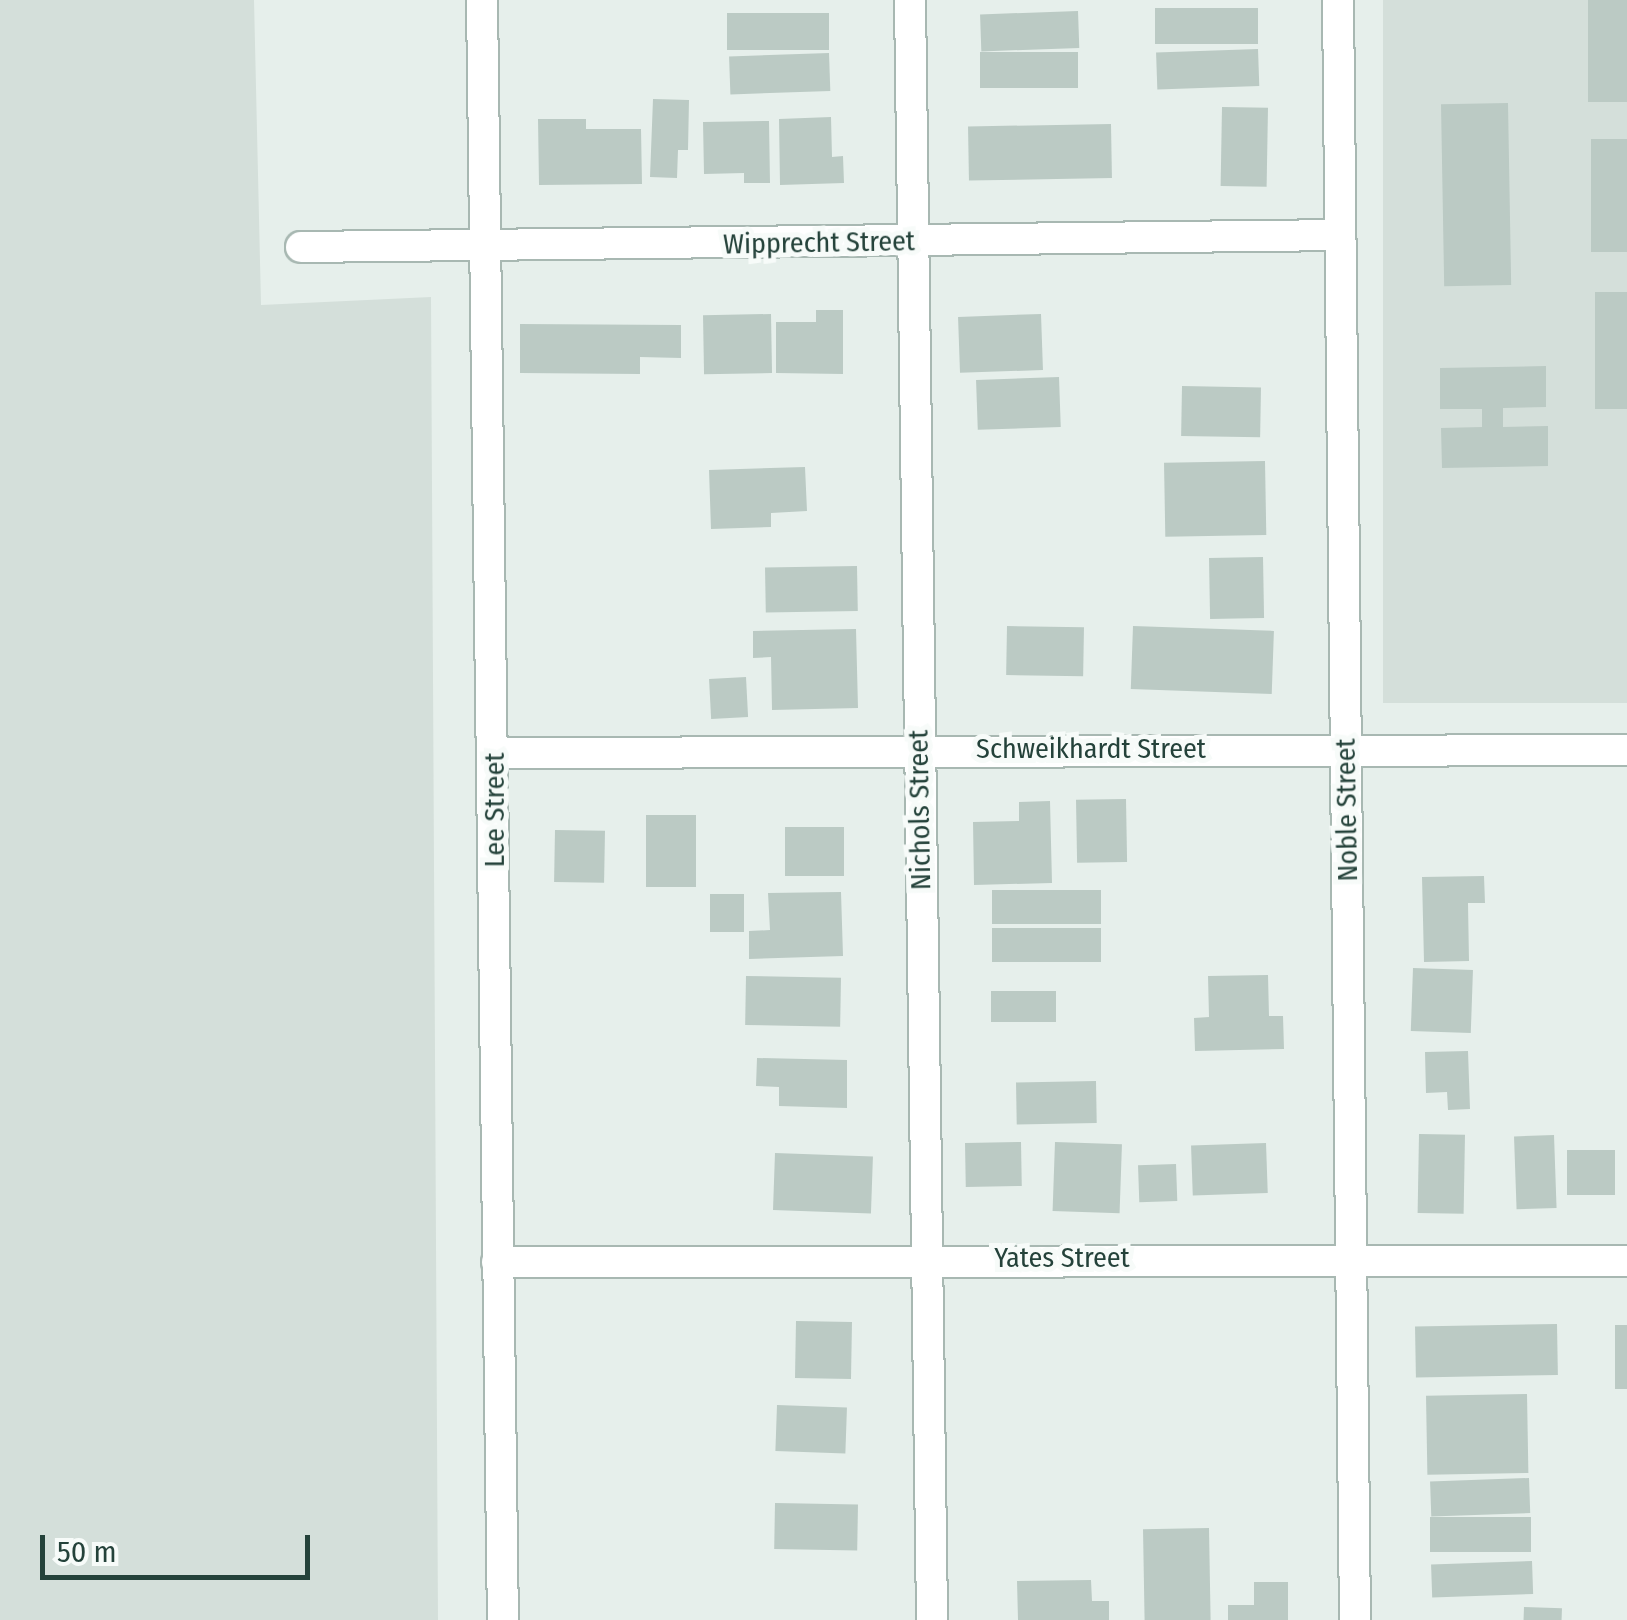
<!DOCTYPE html>
<html>
<head>
<meta charset="utf-8">
<style>
  body { margin:0 }
  #map { position:relative; width:1627px; height:1620px; overflow:hidden; background:#e6efeb; font-family:"Fira Sans Condensed",sans-serif }
  div>[style] { position:absolute }
  [style*='--x'] { left:calc(var(--x)*1px); top:calc(var(--y)*1px); width:calc(var(--w)*1px); rotate:calc(var(--a)*1deg) }
  .built>* { inset:0; background:#d4dfda; transform-origin:0 0 }
  .building>* { inset:0; background:#bbcac4; transform-origin:0 0 }
  .roads { filter:drop-shadow(2px 0 #a8b8b2) drop-shadow(-2px 0 #a8b8b2) drop-shadow(0 2px #a8b8b2) drop-shadow(0 -2px #a8b8b2) }
  .minor>* { height:30px; margin:-15px; padding:0 15px; transform-origin:15px; border-radius:15px; background:#fff }
  span { translate:-50% -50%; white-space:nowrap; text-align:center; line-height:1.15; -webkit-text-stroke:10px #f7fbf9; paint-order:stroke }
  .street-label { font-size:28px; color:#24423a }
  .scale { position:absolute; left:40px; top:1535px; width:270px; height:45px; box-sizing:border-box; border:5px solid #24423a; border-top:0; padding-left:12px; font-size:30px; line-height:35px; white-space:nowrap; color:#24423a; -webkit-text-stroke:8px #f7fbf9; paint-order:stroke }
</style>
</head>
<body>
<div id="map">
  <div class="built">
    <i style="clip-path:polygon(0 0,254px 0,261px 305px,431px 297px,438px 1620px,0 1620px)"></i>
    <i style="left:1383px;top:0;width:244px;height:703px"></i>
  </div>
  <div class="building">
    <i style="left:1588px;top:0;width:39px;height:102px"></i>
    <i style="left:1258px;top:8px;width:36px;height:103px;rotate:90deg"></i>
    <i style="left:1078px;top:11px;width:37px;height:98px;rotate:88deg"></i>
    <i style="left:727px;top:13px;width:102px;height:37px"></i>
    <i style="left:1258px;top:49px;width:37px;height:102px;rotate:88deg"></i>
    <i style="left:980px;top:52px;width:98px;height:36px"></i>
    <i style="left:829px;top:53px;width:38px;height:100px;rotate:88deg"></i>
    <i style="clip-path:polygon(653px 99px,689px 100px,688px 150px,678px 150px,677px 178px,650px 177px)"></i>
    <i style="left:1508px;top:103px;width:182px;height:67px;rotate:89deg"></i>
    <i style="left:1222px;top:107px;width:46px;height:79px;rotate:1deg"></i>
    <i style="clip-path:polygon(831px 117px,832px 157px,843px 156px,844px 183px,780px 185px,779px 119px)"></i>
    <i style="clip-path:polygon(538px 119px,586px 119px,586px 129px,641px 129px,642px 184px,539px 185px)"></i>
    <i style="clip-path:polygon(769px 121px,770px 183px,744px 183px,744px 173px,704px 174px,703px 122px)"></i>
    <i style="left:1111px;top:124px;width:54px;height:143px;rotate:89deg"></i>
    <i style="left:1591px;top:139px;width:36px;height:113px"></i>
    <i style="left:1595px;top:292px;width:32px;height:117px"></i>
    <i style="clip-path:polygon(816px 310px,843px 310px,843px 374px,776px 373px,776px 322px,816px 322px)"></i>
    <i style="left:771px;top:314px;width:59px;height:68px;rotate:89deg"></i>
    <i style="left:1041px;top:314px;width:56px;height:83px;rotate:88deg"></i>
    <i style="clip-path:polygon(520px 324px,681px 325px,681px 358px,640px 357px,640px 374px,520px 373px)"></i>
    <i style="clip-path:polygon(1546px 366px,1546px 407px,1503px 408px,1503px 427px,1548px 426px,1548px 466px,1442px 468px,1441px 428px,1482px 427px,1482px 409px,1440px 409px,1440px 368px)"></i>
    <i style="left:1059px;top:377px;width:50px;height:83px;rotate:88deg"></i>
    <i style="left:1182px;top:386px;width:79px;height:50px;rotate:1deg"></i>
    <i style="left:1265px;top:461px;width:74px;height:101px;rotate:89deg"></i>
    <i style="clip-path:polygon(805px 467px,807px 511px,771px 513px,771px 527px,711px 529px,709px 470px)"></i>
    <i style="left:1263px;top:557px;width:61px;height:54px;rotate:89deg"></i>
    <i style="left:857px;top:566px;width:45px;height:92px;rotate:89deg"></i>
    <i style="left:1007px;top:626px;width:77px;height:49px;rotate:1deg"></i>
    <i style="left:1133px;top:626px;width:141px;height:63px;rotate:2deg"></i>
    <i style="clip-path:polygon(856px 629px,858px 708px,772px 710px,771px 657px,753px 658px,753px 631px)"></i>
    <i style="left:746px;top:677px;width:40px;height:37px;rotate:87deg"></i>
    <i style="left:1126px;top:799px;width:63px;height:50px;rotate:89deg"></i>
    <i style="clip-path:polygon(1050px 801px,1052px 883px,974px 885px,973px 822px,1019px 821px,1019px 802px)"></i>
    <i style="left:646px;top:815px;width:50px;height:72px"></i>
    <i style="left:785px;top:827px;width:59px;height:49px"></i>
    <i style="left:555px;top:830px;width:50px;height:52px;rotate:1deg"></i>
    <i style="clip-path:polygon(1484px 876px,1485px 903px,1468px 903px,1469px 961px,1424px 962px,1422px 877px)"></i>
    <i style="left:1101px;top:890px;width:34px;height:109px;rotate:90deg"></i>
    <i style="clip-path:polygon(841px 892px,843px 956px,749px 959px,749px 931px,770px 930px,768px 893px)"></i>
    <i style="left:710px;top:894px;width:34px;height:38px"></i>
    <i style="left:1101px;top:928px;width:34px;height:109px;rotate:90deg"></i>
    <i style="left:1413px;top:968px;width:60px;height:63px;rotate:2deg"></i>
    <i style="clip-path:polygon(1268px 975px,1269px 1016px,1283px 1016px,1284px 1049px,1195px 1051px,1194px 1018px,1209px 1017px,1208px 976px)"></i>
    <i style="left:746px;top:976px;width:95px;height:49px;rotate:1deg"></i>
    <i style="left:1056px;top:991px;width:31px;height:65px;rotate:90deg"></i>
    <i style="clip-path:polygon(1468px 1051px,1470px 1109px,1448px 1110px,1447px 1092px,1426px 1093px,1425px 1052px)"></i>
    <i style="clip-path:polygon(757px 1058px,847px 1060px,847px 1108px,779px 1106px,779px 1087px,756px 1086px)"></i>
    <i style="left:1096px;top:1081px;width:42px;height:80px;rotate:89deg"></i>
    <i style="left:1419px;top:1134px;width:46px;height:79px;rotate:1deg"></i>
    <i style="left:1554px;top:1135px;width:73px;height:40px;rotate:88deg"></i>
    <i style="left:1021px;top:1142px;width:44px;height:56px;rotate:89deg"></i>
    <i style="left:1055px;top:1142px;width:67px;height:69px;rotate:2deg"></i>
    <i style="left:1266px;top:1143px;width:50px;height:75px;rotate:88deg"></i>
    <i style="left:1615px;top:1150px;width:45px;height:48px;rotate:90deg"></i>
    <i style="left:775px;top:1153px;width:98px;height:57px;rotate:2deg"></i>
    <i style="left:1176px;top:1164px;width:37px;height:38px;rotate:88deg"></i>
    <i style="left:796px;top:1321px;width:56px;height:57px;rotate:1deg"></i>
    <i style="left:1557px;top:1324px;width:51px;height:142px;rotate:89deg"></i>
    <i style="left:1615px;top:1325px;width:12px;height:64px"></i>
    <i style="left:1527px;top:1394px;width:79px;height:101px;rotate:89deg"></i>
    <i style="left:777px;top:1405px;width:70px;height:46px;rotate:2deg"></i>
    <i style="left:1529px;top:1478px;width:35px;height:99px;rotate:88deg"></i>
    <i style="left:775px;top:1503px;width:83px;height:46px;rotate:1deg"></i>
    <i style="left:1531px;top:1517px;width:35px;height:101px;rotate:90deg"></i>
    <i style="left:1209px;top:1528px;width:92px;height:66px;rotate:89deg"></i>
    <i style="left:1532px;top:1561px;width:33px;height:101px;rotate:88deg"></i>
    <i style="clip-path:polygon(1091px 1580px,1092px 1601px,1109px 1601px,1109px 1620px,1018px 1620px,1017px 1581px)"></i>
    <i style="clip-path:polygon(1254px 1582px,1288px 1582px,1288px 1620px,1228px 1620px,1228px 1605px,1254px 1605px)"></i>
    <i style="left:1524px;top:1607px;width:38px;height:13px;rotate:2deg"></i>
  </div>
  <div class="roads">
    <div class="minor">
      <i style="--x:482;--y:0;--w:1620;--a:89.26"></i>
      <i style="--x:910;--y:0;--w:1620;--a:89.22"></i>
      <i style="--x:1338;--y:0;--w:1620;--a:89.4"></i>
      <i style="--x:301;--y:247;--w:1036;--a:-0.66"></i>
      <i style="--x:495;--y:753;--w:1132;--a:-0.15"></i>
      <i style="--x:497;--y:1262;--w:1130;--a:-0.05"></i>
    </div>
  </div>
  <div class="street-label">
    <span style="left:819px;top:243px;rotate:-1deg">Wipprecht Street</span>
    <span style="left:1091px;top:749px">Schweikhardt Street</span>
    <span style="left:495px;top:810px;rotate:-90deg">Lee Street</span>
    <span style="left:920px;top:810px;rotate:-91deg">Nichols Street</span>
    <span style="left:1347px;top:810px;rotate:-91deg">Noble Street</span>
    <span style="left:1062px;top:1258px">Yates Street</span>
  </div>
  <div class="scale">50 m</div>
</div>
</body>
</html>
